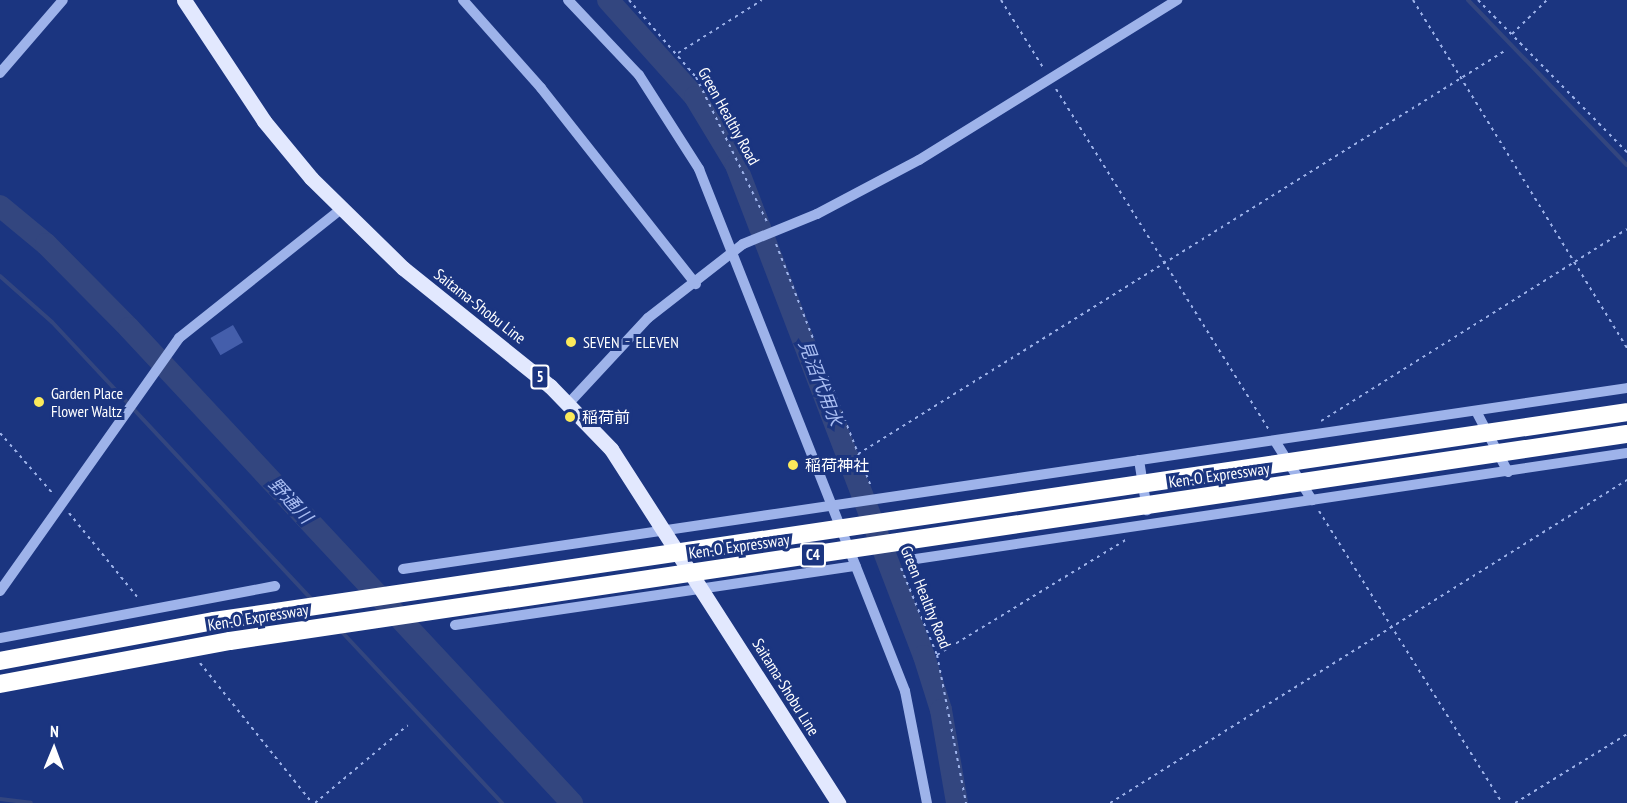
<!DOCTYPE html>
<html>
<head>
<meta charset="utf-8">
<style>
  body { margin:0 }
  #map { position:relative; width:1627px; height:803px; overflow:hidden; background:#1b3580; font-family:"PT Sans Narrow","Noto Sans JP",sans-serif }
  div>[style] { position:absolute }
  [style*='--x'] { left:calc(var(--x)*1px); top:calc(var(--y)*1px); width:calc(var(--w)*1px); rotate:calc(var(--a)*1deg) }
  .stream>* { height:4px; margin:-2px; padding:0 2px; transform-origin:2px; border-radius:2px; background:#33467f }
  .river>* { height:22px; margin:-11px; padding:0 11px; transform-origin:11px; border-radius:11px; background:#33467f }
  .building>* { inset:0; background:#445eab; transform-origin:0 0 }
  .path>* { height:2px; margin-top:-1px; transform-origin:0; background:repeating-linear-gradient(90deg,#9eb3ea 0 3px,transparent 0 7.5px) }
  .minor>* { height:10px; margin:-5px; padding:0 5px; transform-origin:5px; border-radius:5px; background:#9eb3ea }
  .major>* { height:15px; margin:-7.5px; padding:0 7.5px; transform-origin:7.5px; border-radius:7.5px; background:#e2e8fe }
  .highway-bridge>* { height:18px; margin:-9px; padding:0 9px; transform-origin:9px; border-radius:9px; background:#fff }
  .dots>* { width:16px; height:16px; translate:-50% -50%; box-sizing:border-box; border:3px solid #1b3580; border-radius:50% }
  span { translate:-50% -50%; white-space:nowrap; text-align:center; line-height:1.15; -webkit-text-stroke:6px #1b3580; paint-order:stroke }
  .shield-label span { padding:2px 4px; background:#1b3580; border:2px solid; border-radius:4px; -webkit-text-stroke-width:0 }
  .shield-label { font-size:15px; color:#fff; font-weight:700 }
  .street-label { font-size:16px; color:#fff }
  .poi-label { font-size:16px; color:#fff }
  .left { translate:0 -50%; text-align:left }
  .water-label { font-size:18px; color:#a9bdf2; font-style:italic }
  .north { position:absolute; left:24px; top:719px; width:60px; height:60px; -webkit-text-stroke:4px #1b3580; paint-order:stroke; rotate:1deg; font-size:16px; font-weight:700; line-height:24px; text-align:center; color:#fff }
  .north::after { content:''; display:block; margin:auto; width:21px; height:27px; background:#fff; clip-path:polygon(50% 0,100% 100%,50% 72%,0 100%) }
</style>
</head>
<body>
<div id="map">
  <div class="stream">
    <i style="--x:1468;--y:0;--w:229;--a:46.1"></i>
    <i style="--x:0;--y:276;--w:69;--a:41.5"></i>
    <i style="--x:52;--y:322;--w:381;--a:46.9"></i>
    <i style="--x:341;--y:631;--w:236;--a:46.9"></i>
    <i style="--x:0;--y:799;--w:31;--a:7"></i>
  </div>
  <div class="river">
    <i style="--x:608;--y:0;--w:130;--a:48.1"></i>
    <i style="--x:695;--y:97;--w:79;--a:58.9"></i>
    <i style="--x:736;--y:165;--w:526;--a:69.05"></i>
    <i style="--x:924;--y:656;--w:57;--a:72.5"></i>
    <i style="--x:941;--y:710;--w:94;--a:80.2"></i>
    <i style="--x:0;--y:206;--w:60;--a:39.6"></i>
    <i style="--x:46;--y:244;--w:118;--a:45.3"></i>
    <i style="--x:129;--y:328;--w:650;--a:47"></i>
  </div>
  <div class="building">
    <i style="left:233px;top:325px;width:20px;height:26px;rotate:60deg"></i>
  </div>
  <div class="path">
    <i style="--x:629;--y:0;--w:102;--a:49"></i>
    <i style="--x:696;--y:77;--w:161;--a:63.9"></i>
    <i style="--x:1001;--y:0;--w:81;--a:58.1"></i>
    <i style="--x:1413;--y:0;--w:409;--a:58.4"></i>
    <i style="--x:1478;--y:0;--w:213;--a:45.6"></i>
    <i style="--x:1512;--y:34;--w:49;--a:-44.2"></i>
    <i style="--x:678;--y:53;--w:99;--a:-32.2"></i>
    <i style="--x:1056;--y:89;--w:402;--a:58"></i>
    <i style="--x:776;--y:244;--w:261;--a:68.6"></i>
    <i style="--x:1321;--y:421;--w:361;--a:-32.1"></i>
    <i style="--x:0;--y:433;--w:82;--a:48.9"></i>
    <i style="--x:858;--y:454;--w:764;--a:-31.94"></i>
    <i style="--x:1319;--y:511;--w:345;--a:57.9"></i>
    <i style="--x:69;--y:513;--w:111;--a:50.9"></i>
    <i style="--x:901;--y:568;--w:94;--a:67.5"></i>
    <i style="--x:937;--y:655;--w:151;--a:78.9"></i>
    <i style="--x:937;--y:655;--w:223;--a:-31.4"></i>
    <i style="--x:200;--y:663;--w:179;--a:51.3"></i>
    <i style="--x:315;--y:803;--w:121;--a:-40"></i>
    <i style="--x:1110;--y:803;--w:610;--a:-32"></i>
    <i style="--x:1515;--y:803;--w:132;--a:-31.6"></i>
  </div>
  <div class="minor">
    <i style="--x:463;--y:0;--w:118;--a:48.4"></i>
    <i style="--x:541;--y:88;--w:250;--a:51.7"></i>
    <i style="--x:568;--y:0;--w:103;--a:46.6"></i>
    <i style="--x:639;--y:75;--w:112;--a:57.4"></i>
    <i style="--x:699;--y:169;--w:561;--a:68.46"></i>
    <i style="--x:905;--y:691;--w:114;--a:78.9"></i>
    <i style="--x:0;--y:73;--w:96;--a:-49.2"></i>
    <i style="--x:569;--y:403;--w:116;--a:-47.1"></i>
    <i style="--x:648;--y:318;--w:120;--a:-37.9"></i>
    <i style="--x:743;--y:244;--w:80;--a:-22.1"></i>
    <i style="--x:817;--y:214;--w:115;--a:-27.9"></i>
    <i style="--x:919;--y:160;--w:304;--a:-31.8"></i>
    <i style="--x:1476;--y:411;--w:69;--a:62.3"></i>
    <i style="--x:1275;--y:441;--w:70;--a:57.9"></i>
    <i style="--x:1139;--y:460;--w:51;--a:80.9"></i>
    <i style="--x:909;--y:560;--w:726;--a:-8.48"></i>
    <i style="--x:403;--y:569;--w:1237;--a:-8.41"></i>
    <i style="--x:0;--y:591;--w:310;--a:-54.7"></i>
    <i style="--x:179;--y:338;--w:207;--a:-38.5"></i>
    <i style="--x:455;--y:625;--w:405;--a:-8.4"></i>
    <i style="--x:0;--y:638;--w:280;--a:-10.7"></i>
  </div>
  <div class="major">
    <i style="--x:184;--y:0;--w:145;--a:56.5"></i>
    <i style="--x:264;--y:121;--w:74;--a:50.5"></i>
    <i style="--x:311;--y:178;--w:129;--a:44.4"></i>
    <i style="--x:403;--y:268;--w:189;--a:38.8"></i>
    <i style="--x:550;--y:386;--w:88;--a:45.9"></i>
    <i style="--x:611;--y:449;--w:421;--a:57.3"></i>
  </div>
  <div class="highway-bridge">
    <i style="--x:0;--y:661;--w:218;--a:-10.6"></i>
    <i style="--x:214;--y:621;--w:1428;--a:-8.41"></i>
    <i style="--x:0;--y:684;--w:234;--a:-10.6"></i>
    <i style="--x:230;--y:641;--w:1412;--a:-8.43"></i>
  </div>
  <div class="dots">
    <i style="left:571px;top:342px;background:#fcea5b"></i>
    <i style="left:39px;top:402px;background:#fcea5b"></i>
    <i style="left:570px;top:417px;background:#fcea5b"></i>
    <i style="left:793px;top:465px;background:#fcea5b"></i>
  </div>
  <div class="shield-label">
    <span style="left:540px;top:377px">5</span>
    <span style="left:813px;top:555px">C4</span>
  </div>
  <div class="street-label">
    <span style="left:729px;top:116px;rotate:61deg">Green Healthy Road</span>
    <span style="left:480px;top:306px;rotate:38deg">Saitama-Shobu Line</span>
    <span style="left:1219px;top:475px;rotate:-8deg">Ken-O Expressway</span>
    <span style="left:739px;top:546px;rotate:-8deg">Ken-O Expressway</span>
    <span style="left:926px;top:597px;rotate:68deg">Green Healthy Road</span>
    <span style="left:258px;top:617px;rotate:-9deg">Ken-O Expressway</span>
    <span style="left:786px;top:687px;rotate:58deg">Saitama-Shobu Line</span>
  </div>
  <div class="poi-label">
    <span class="left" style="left:583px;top:342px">SEVEN‐ELEVEN</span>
    <span class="left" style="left:51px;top:402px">Garden Place<br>Flower Waltz</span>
    <span class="left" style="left:582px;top:417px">稲荷前</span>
    <span class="left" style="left:805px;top:465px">稲荷神社</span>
  </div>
  <div class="water-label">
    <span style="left:820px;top:383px;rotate:69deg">見沼代用水</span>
    <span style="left:290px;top:501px;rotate:47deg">野通川</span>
  </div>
  <div class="north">N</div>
</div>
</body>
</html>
